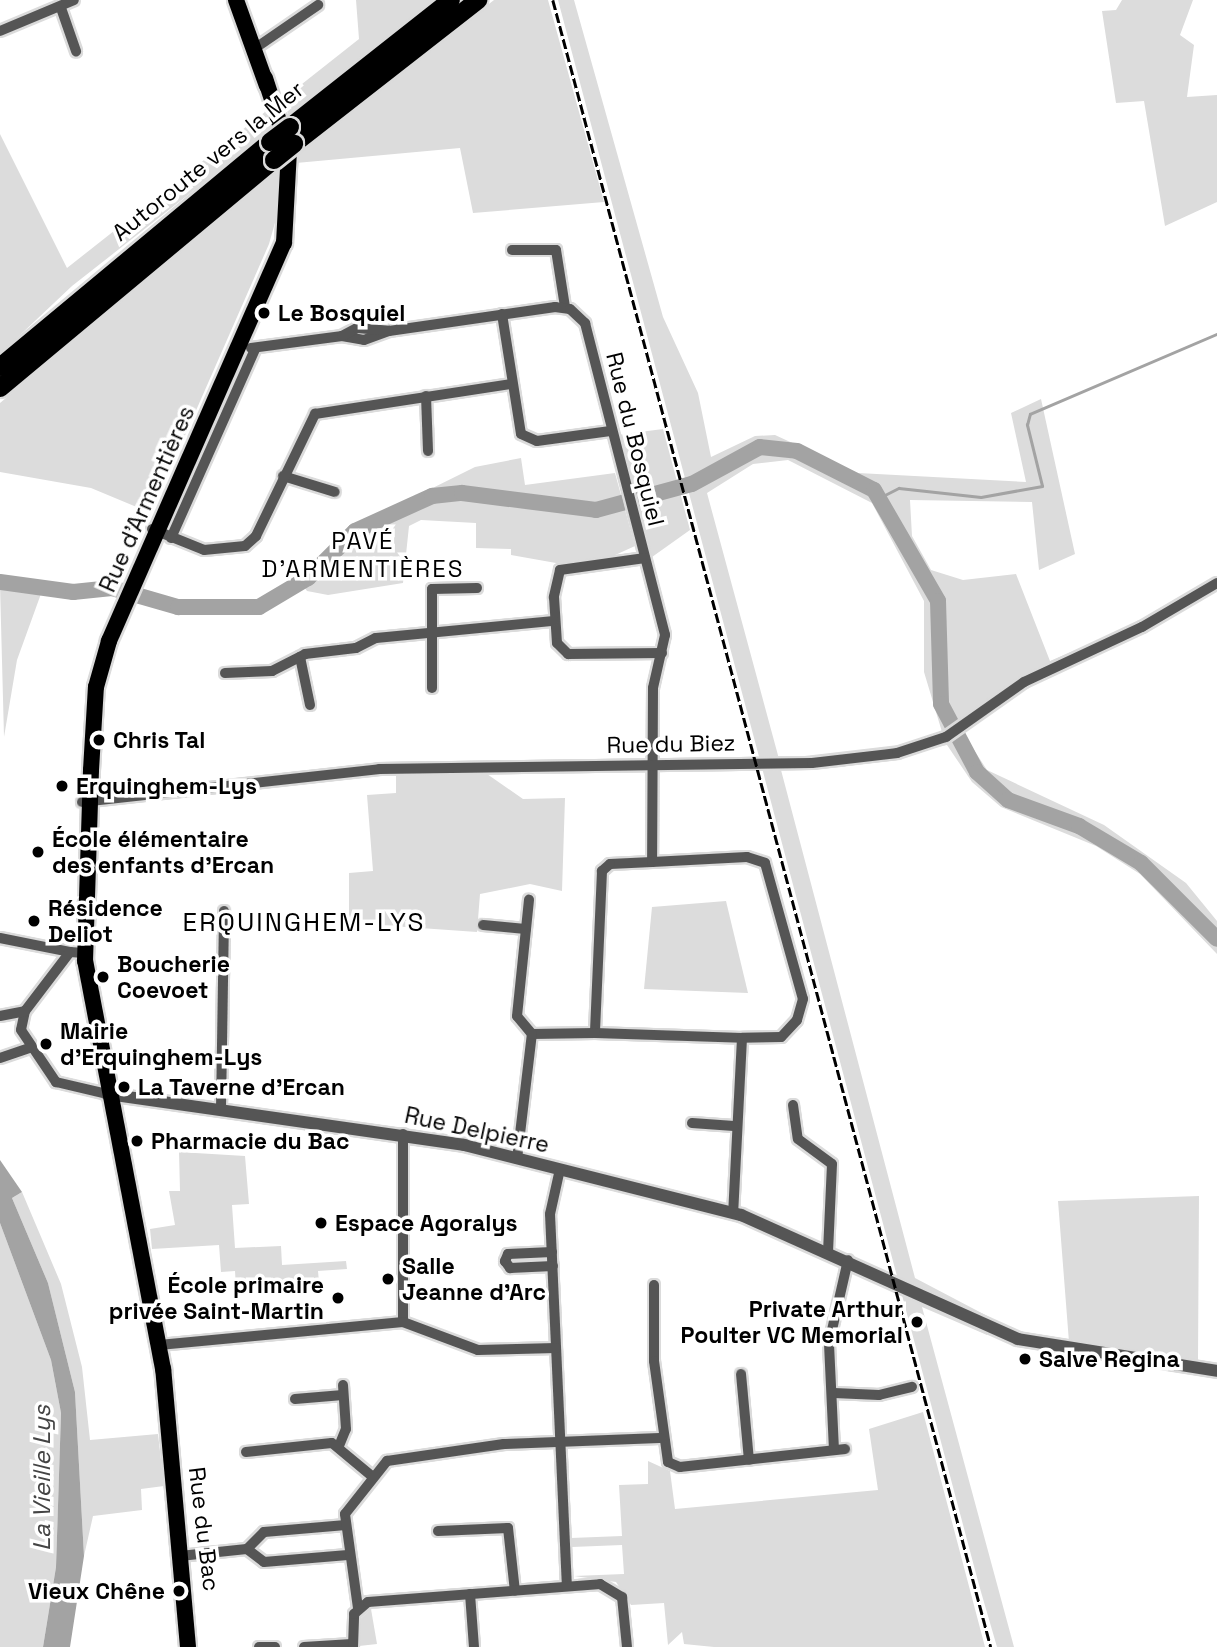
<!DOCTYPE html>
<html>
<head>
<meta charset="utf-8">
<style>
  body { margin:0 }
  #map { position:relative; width:1217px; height:1647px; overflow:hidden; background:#fff; font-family:"Space Grotesk",sans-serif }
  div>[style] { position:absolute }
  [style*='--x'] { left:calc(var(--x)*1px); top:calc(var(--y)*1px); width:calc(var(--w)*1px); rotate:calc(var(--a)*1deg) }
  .green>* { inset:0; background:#dcdcdc }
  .water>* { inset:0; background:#a3a3a3 }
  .stream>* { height:2.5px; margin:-1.25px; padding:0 1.25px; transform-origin:1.25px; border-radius:1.25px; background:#a3a3a3 }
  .river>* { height:16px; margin:-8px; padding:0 8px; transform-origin:8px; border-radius:8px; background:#a3a3a3 }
  .roads { filter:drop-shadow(2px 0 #dbdbdb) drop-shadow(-2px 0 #dbdbdb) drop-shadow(0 2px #dbdbdb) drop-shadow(0 -2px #dbdbdb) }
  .minor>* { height:10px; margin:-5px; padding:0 5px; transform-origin:5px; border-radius:5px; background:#555 }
  .tertiary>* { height:12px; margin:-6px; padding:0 6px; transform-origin:6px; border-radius:6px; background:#555 }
  .primary>* { height:16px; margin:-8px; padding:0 8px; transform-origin:8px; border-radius:8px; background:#000 }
  .motorway>* { height:18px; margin:-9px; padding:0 9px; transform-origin:9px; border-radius:9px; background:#000 }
  .rail>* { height:2.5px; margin-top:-1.25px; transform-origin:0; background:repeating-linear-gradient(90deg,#000 0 10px,transparent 0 13.5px) }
  .bridges { filter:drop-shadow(2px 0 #dbdbdb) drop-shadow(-2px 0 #dbdbdb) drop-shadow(0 2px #dbdbdb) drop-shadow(0 -2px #dbdbdb) }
  .motorway-bridge>* { height:18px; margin:-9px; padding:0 9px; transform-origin:9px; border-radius:9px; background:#000 }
  .dots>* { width:19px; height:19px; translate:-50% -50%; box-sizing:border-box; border:4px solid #fff; border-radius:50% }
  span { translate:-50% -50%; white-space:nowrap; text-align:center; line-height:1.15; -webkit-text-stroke:7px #fff; paint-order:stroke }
  .street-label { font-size:23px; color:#000 }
  .poi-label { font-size:23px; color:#000; font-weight:700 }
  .left { translate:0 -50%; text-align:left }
  .right { translate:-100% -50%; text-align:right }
  .neighbourhood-label { font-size:24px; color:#000; letter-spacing:2px }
  .water-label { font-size:24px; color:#444; font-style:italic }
  .quarter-label { font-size:26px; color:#000; letter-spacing:2px }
</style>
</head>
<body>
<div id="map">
  <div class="green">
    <i style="clip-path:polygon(356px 0,433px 0,288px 114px,283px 99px,359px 39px)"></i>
    <i style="clip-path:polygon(494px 0,548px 0,604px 202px,473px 213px,460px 148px,296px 163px,295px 157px)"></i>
    <i style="clip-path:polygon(evenodd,558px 0,574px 0,663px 317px,698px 393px,711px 457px,755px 436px,775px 435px,858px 473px,1026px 482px,1011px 413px,1041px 399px,1075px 554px,1039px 570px,1032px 502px,910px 500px,912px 536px,931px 570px,963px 580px,1016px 574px,1050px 661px,1148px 619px,1217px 578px,1217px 588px,1145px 632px,1036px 681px,963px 733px,987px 770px,1104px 825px,1186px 883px,1217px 921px,1217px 954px,1140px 874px,1096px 846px,1001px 807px,972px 782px,947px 745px,842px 767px,781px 770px,915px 1278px,993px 1319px,987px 1335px,922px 1307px,1014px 1647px,997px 1647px,979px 1585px,558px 0,788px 460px,872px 503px,924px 601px,924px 672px,942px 732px,924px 742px,779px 759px,707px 493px,753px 464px,788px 460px)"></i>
    <i style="clip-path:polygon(1122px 0,1193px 0,1180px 35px,1194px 45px,1187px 97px,1217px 95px,1217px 202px,1165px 226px,1144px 101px,1116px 103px,1102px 11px,1116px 10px)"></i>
    <i style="clip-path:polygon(265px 112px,272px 129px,72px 286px,0 354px,0 134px,67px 268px)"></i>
    <i style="clip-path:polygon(278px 171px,278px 212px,269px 244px,151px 513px,91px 488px,0 472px,0 403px)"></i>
    <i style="clip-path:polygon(663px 429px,690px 530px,652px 557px,617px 435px)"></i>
    <i style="clip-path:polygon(521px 458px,525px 485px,615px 473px,635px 546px,602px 561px,556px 563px,511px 555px,511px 549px,476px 548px,476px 523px,421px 520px,409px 526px,403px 583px,328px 595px,307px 591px,298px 578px,360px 524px,475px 467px)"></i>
    <i style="clip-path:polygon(0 585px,42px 591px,17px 660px,4px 737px)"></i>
    <i style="clip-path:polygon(487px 774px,523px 799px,565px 798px,562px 891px,530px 884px,480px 894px,477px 932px,349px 923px,349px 873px,373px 871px,367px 795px,396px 793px,396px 775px)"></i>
    <i style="clip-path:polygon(726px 901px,748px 993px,644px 989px,652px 907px)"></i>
    <i style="clip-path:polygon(179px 1152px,245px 1156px,249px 1204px,232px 1205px,235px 1248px,281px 1246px,282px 1265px,346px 1261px,347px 1269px,318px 1271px,319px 1282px,236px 1289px,235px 1271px,221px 1272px,219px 1245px,152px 1249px,150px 1229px,175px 1225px,169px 1191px,180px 1191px)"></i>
    <i style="clip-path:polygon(22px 1192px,61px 1284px,82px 1367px,90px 1440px,158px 1434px,164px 1486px,141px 1489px,142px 1510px,93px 1516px,84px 1556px,75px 1392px,48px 1283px,12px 1198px)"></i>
    <i style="clip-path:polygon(1199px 1196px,1198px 1360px,1217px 1365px,1217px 1377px,1133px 1359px,1070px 1355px,1058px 1201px)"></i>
    <i style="clip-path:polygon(0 1223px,51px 1360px,61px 1413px,56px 1567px,43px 1647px,0 1647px)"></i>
    <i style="clip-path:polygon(923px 1412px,985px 1647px,714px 1647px,684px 1644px,682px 1632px,668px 1645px,664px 1603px,631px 1605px,616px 1582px,574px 1576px,624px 1574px,622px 1545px,572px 1547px,571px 1538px,622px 1536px,619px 1485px,648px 1484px,648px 1461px,670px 1471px,675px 1509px,878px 1490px,869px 1429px)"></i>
    <i style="clip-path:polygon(371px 1609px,377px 1644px,359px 1646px,357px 1622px)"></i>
  </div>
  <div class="water">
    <i style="clip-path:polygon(0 1160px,22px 1192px,12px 1198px,48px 1283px,75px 1392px,84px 1556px,70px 1647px,43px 1647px,56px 1567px,61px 1413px,51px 1360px,0 1223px)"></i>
  </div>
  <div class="stream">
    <i style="--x:879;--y:498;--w:22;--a:-27"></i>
    <i style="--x:899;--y:488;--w:82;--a:6.3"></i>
    <i style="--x:981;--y:497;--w:62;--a:-10.2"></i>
    <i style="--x:1042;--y:486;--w:63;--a:-103.8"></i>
    <i style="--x:1027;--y:425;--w:11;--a:-75"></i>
    <i style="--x:1030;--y:414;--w:203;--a:-23.2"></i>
  </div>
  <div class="river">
    <i style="--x:0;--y:582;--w:74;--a:7.8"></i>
    <i style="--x:73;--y:592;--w:39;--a:-6"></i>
    <i style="--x:112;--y:588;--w:69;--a:16.1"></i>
    <i style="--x:178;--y:607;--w:81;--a:0"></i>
    <i style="--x:259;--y:607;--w:57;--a:-30.6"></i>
    <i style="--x:308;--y:578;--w:66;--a:-45"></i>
    <i style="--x:355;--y:531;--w:85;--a:-24.4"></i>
    <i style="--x:432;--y:496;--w:30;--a:-6"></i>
    <i style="--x:462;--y:493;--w:135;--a:7.2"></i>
    <i style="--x:596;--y:510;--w:99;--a:-15.2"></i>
    <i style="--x:692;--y:484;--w:77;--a:-28.6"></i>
    <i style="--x:760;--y:447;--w:37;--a:6"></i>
    <i style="--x:797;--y:451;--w:86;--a:26.9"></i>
    <i style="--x:874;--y:490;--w:128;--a:60"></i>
    <i style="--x:938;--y:601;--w:103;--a:88.3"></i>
    <i style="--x:941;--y:704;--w:77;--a:62.1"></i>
    <i style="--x:977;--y:772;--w:42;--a:42.1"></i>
    <i style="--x:1008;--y:800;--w:76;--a:20.1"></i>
    <i style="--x:1079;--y:826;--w:72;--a:30.8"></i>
    <i style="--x:1141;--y:863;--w:107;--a:45"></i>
  </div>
  <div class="roads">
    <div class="minor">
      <i style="--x:61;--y:8;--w:46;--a:70.8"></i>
      <i style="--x:0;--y:31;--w:80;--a:-22.7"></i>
      <i style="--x:254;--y:49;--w:78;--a:-34.5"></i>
      <i style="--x:512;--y:250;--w:44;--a:0"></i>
      <i style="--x:556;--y:250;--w:58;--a:81"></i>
      <i style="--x:502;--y:314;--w:121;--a:81"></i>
      <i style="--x:521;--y:434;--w:17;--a:24"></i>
      <i style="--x:537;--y:441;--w:74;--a:-7.8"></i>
      <i style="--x:342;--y:336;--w:22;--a:10"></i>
      <i style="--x:364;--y:340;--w:27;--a:-20"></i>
      <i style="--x:389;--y:331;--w:168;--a:-8.2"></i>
      <i style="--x:555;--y:307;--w:15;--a:8"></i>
      <i style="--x:570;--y:309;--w:21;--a:43"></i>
      <i style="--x:585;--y:323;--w:322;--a:75.6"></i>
      <i style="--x:665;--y:635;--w:54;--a:102.8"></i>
      <i style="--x:653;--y:688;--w:174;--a:90.3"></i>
      <i style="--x:652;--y:862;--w:42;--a:177.3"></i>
      <i style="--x:610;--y:864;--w:11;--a:139"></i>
      <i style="--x:602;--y:871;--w:162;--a:92.5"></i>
      <i style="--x:595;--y:1033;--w:147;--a:1.9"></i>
      <i style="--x:251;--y:348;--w:92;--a:-7.5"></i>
      <i style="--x:342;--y:336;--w:17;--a:-28"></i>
      <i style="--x:357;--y:328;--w:32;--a:5"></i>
      <i style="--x:426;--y:396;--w:55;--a:87.9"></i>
      <i style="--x:283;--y:476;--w:54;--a:17.1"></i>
      <i style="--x:152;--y:529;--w:56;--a:22"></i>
      <i style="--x:204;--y:550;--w:41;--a:-5.6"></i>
      <i style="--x:245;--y:546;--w:15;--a:-42"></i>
      <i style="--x:256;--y:536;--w:136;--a:-64.2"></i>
      <i style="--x:315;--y:414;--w:199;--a:-8.7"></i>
      <i style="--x:171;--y:538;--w:207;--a:-66"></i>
      <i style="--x:645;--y:558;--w:86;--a:172"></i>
      <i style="--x:560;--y:570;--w:28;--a:103"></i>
      <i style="--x:554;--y:597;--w:46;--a:86.3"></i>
      <i style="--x:557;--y:643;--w:16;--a:45"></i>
      <i style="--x:568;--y:654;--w:94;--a:-0.6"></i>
      <i style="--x:300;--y:657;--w:49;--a:78.2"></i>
      <i style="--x:225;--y:673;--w:47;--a:-2.4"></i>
      <i style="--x:272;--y:671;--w:37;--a:-27"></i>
      <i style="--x:305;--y:654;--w:51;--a:-6.7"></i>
      <i style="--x:356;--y:648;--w:22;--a:-27"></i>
      <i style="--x:376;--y:638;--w:179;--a:-5.5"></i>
      <i style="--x:432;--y:688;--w:99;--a:-90"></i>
      <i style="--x:432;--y:589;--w:45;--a:-1.3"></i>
      <i style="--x:82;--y:802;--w:299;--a:-6.3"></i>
      <i style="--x:379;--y:769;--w:433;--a:-0.8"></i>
      <i style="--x:812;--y:763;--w:86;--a:-6.7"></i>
      <i style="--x:897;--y:753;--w:52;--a:-18.1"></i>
      <i style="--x:946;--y:737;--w:95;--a:-35.2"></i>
      <i style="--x:1024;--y:682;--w:130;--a:-25"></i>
      <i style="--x:1142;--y:627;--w:87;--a:-30.4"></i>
      <i style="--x:652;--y:862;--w:95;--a:-3"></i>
      <i style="--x:747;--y:857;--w:19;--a:18"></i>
      <i style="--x:765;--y:863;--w:141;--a:74.4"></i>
      <i style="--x:803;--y:999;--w:22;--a:106"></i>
      <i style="--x:797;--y:1020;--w:23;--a:133"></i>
      <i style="--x:781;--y:1037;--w:39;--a:179"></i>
      <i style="--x:742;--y:1038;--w:175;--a:92.9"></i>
      <i style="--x:483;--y:925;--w:43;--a:5.3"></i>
      <i style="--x:0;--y:938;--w:71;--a:11.3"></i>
      <i style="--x:84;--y:953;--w:14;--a:-176"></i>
      <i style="--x:70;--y:952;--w:74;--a:127.3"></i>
      <i style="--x:25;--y:1011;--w:19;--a:102"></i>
      <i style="--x:21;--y:1030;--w:63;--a:56.1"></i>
      <i style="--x:56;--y:1082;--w:52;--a:13.2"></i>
      <i style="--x:0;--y:1016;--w:25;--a:-11"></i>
      <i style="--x:532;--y:1034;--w:63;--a:-0.9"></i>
      <i style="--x:0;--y:1058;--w:31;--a:-19"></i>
      <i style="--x:793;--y:1105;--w:34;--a:82"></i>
      <i style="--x:798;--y:1139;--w:42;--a:36.3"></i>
      <i style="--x:832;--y:1164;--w:88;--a:92.6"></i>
      <i style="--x:221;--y:1108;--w:197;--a:-89.1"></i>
      <i style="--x:692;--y:1123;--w:42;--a:4.1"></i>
      <i style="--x:403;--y:1134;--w:188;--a:90"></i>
      <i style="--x:517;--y:1159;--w:126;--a:-83.2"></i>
      <i style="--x:532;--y:1034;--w:23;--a:-130"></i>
      <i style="--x:517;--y:1016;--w:117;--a:-84.1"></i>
      <i style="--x:560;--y:1169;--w:46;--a:102.5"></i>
      <i style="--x:550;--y:1214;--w:372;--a:87.4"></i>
      <i style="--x:552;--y:1252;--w:44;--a:177.4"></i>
      <i style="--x:508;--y:1254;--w:8;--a:113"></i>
      <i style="--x:505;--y:1261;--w:9;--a:54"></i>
      <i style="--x:510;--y:1268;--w:43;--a:-2.7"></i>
      <i style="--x:654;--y:1285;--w:76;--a:90"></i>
      <i style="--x:654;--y:1361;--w:102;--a:82.1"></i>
      <i style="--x:668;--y:1462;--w:13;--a:23"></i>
      <i style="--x:680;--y:1467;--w:166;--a:-6.2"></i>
      <i style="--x:159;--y:1345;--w:245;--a:-5.4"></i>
      <i style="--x:403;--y:1322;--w:80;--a:20.5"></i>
      <i style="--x:478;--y:1350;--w:78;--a:-1.5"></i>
      <i style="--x:741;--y:1374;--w:86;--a:84.7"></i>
      <i style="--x:834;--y:1393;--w:45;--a:2.5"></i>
      <i style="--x:879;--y:1395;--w:34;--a:-14"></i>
      <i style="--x:295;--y:1399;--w:48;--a:-4.8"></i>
      <i style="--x:339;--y:1446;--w:18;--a:-68"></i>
      <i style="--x:346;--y:1429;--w:44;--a:-93.9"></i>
      <i style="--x:834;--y:1450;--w:107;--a:-92.7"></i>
      <i style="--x:829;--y:1343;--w:85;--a:-77.1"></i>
      <i style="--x:246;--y:1452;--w:86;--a:-6"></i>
      <i style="--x:332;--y:1443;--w:53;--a:39.7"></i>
      <i style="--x:438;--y:1531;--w:70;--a:-2.5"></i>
      <i style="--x:508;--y:1528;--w:63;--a:83.7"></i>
      <i style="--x:247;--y:1549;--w:21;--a:37"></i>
      <i style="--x:264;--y:1562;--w:84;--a:-4.8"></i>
      <i style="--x:180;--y:1556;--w:67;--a:-6"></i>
      <i style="--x:247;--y:1549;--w:24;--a:-45"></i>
      <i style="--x:264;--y:1532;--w:82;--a:-4.9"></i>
      <i style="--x:470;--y:1594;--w:53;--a:85.7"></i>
      <i style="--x:358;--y:1608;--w:95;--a:-97.9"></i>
      <i style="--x:345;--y:1514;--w:68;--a:-51.6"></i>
      <i style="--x:387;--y:1461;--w:118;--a:-8.3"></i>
      <i style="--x:504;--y:1444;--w:157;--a:-2.2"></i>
      <i style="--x:259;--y:1647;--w:16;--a:0"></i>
      <i style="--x:304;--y:1647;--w:48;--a:-3.6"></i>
      <i style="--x:353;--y:1647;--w:33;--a:-88"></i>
      <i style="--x:354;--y:1614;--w:18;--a:-41"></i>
      <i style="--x:368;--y:1602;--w:233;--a:-4.4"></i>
      <i style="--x:600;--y:1584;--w:26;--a:31"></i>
      <i style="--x:622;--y:1597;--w:50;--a:84.3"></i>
    </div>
    <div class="tertiary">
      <i style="--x:107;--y:1094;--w:361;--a:8.1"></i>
      <i style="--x:464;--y:1145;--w:286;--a:14.2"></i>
      <i style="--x:741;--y:1215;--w:303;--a:24.1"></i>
      <i style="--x:1018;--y:1339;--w:202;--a:9.1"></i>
    </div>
    <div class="primary">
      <i style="--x:236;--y:0;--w:91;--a:70.2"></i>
      <i style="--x:188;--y:1647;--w:279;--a:-95.1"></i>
      <i style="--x:163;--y:1369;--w:415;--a:-100.8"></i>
      <i style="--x:85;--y:961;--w:191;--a:-88.2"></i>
      <i style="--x:91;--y:770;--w:83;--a:-86.6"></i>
      <i style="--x:96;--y:687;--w:48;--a:-74.2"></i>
      <i style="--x:109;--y:641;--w:435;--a:-66.3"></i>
      <i style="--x:284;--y:243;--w:91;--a:-86.9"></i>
      <i style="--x:289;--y:152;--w:78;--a:-108"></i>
    </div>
    <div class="motorway">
      <i style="--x:290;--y:127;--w:205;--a:-38.3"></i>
      <i style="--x:294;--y:144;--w:234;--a:-38"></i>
      <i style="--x:0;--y:367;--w:351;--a:-39.8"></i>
      <i style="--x:0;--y:388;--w:356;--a:-39.8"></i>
    </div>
  </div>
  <div class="rail">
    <i style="--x:553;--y:0;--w:1704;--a:75.11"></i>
  </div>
  <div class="bridges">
    <div class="motorway-bridge">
      <i style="--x:270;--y:142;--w:25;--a:-37"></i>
      <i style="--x:274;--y:160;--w:26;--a:-39"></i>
    </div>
  </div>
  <div class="dots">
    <i style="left:264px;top:313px;background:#000"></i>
    <i style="left:99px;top:740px;background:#000"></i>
    <i style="left:62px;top:786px;background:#000"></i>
    <i style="left:38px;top:852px;background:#000"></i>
    <i style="left:34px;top:921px;background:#000"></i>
    <i style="left:103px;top:977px;background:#000"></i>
    <i style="left:46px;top:1044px;background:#000"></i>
    <i style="left:124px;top:1087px;background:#000"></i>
    <i style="left:137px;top:1141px;background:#000"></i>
    <i style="left:321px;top:1223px;background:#000"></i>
    <i style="left:388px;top:1279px;background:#000"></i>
    <i style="left:338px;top:1298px;background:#000"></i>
    <i style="left:917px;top:1322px;background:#000"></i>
    <i style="left:1025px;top:1359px;background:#000"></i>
    <i style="left:179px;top:1591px;background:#000"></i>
  </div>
  <div class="street-label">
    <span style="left:208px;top:161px;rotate:-39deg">Autoroute vers la Mer</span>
    <span style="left:635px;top:439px;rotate:76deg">Rue du Bosquiel</span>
    <span style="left:147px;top:499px;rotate:-66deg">Rue d'Armentières</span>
    <span style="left:671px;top:744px;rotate:-1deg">Rue du Biez</span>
    <span style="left:477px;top:1130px;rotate:12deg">Rue Delpierre</span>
    <span style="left:204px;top:1529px;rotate:83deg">Rue du Bac</span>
  </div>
  <div class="poi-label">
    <span class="left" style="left:278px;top:313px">Le Bosquiel</span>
    <span class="left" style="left:113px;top:740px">Chris Tal</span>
    <span class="left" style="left:76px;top:786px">Erquinghem-Lys</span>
    <span class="left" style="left:52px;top:852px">École élémentaire<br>des enfants d'Ercan</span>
    <span class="left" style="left:48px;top:921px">Résidence<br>Deliot</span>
    <span class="left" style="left:117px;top:977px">Boucherie<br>Coevoet</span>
    <span class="left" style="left:60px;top:1044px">Mairie<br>d'Erquinghem-Lys</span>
    <span class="left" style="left:138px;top:1087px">La Taverne d'Ercan</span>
    <span class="left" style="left:151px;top:1141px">Pharmacie du Bac</span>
    <span class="left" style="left:335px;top:1223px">Espace Agoralys</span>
    <span class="left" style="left:402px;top:1279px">Salle<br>Jeanne d'Arc</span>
    <span class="right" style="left:324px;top:1298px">École primaire<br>privée Saint-Martin</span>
    <span class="right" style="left:903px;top:1322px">Private Arthur<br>Poulter VC Memorial</span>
    <span class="left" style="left:1039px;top:1359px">Salve Regina</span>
    <span class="right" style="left:165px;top:1591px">Vieux Chêne</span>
  </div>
  <div class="neighbourhood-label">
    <span style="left:363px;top:555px">PAVÉ<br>D'ARMENTIÈRES</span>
  </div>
  <div class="water-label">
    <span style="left:42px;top:1478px;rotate:-90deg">La Vieille Lys</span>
  </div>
  <div class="quarter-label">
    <span style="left:304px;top:923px">ERQUINGHEM-LYS</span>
  </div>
</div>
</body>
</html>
